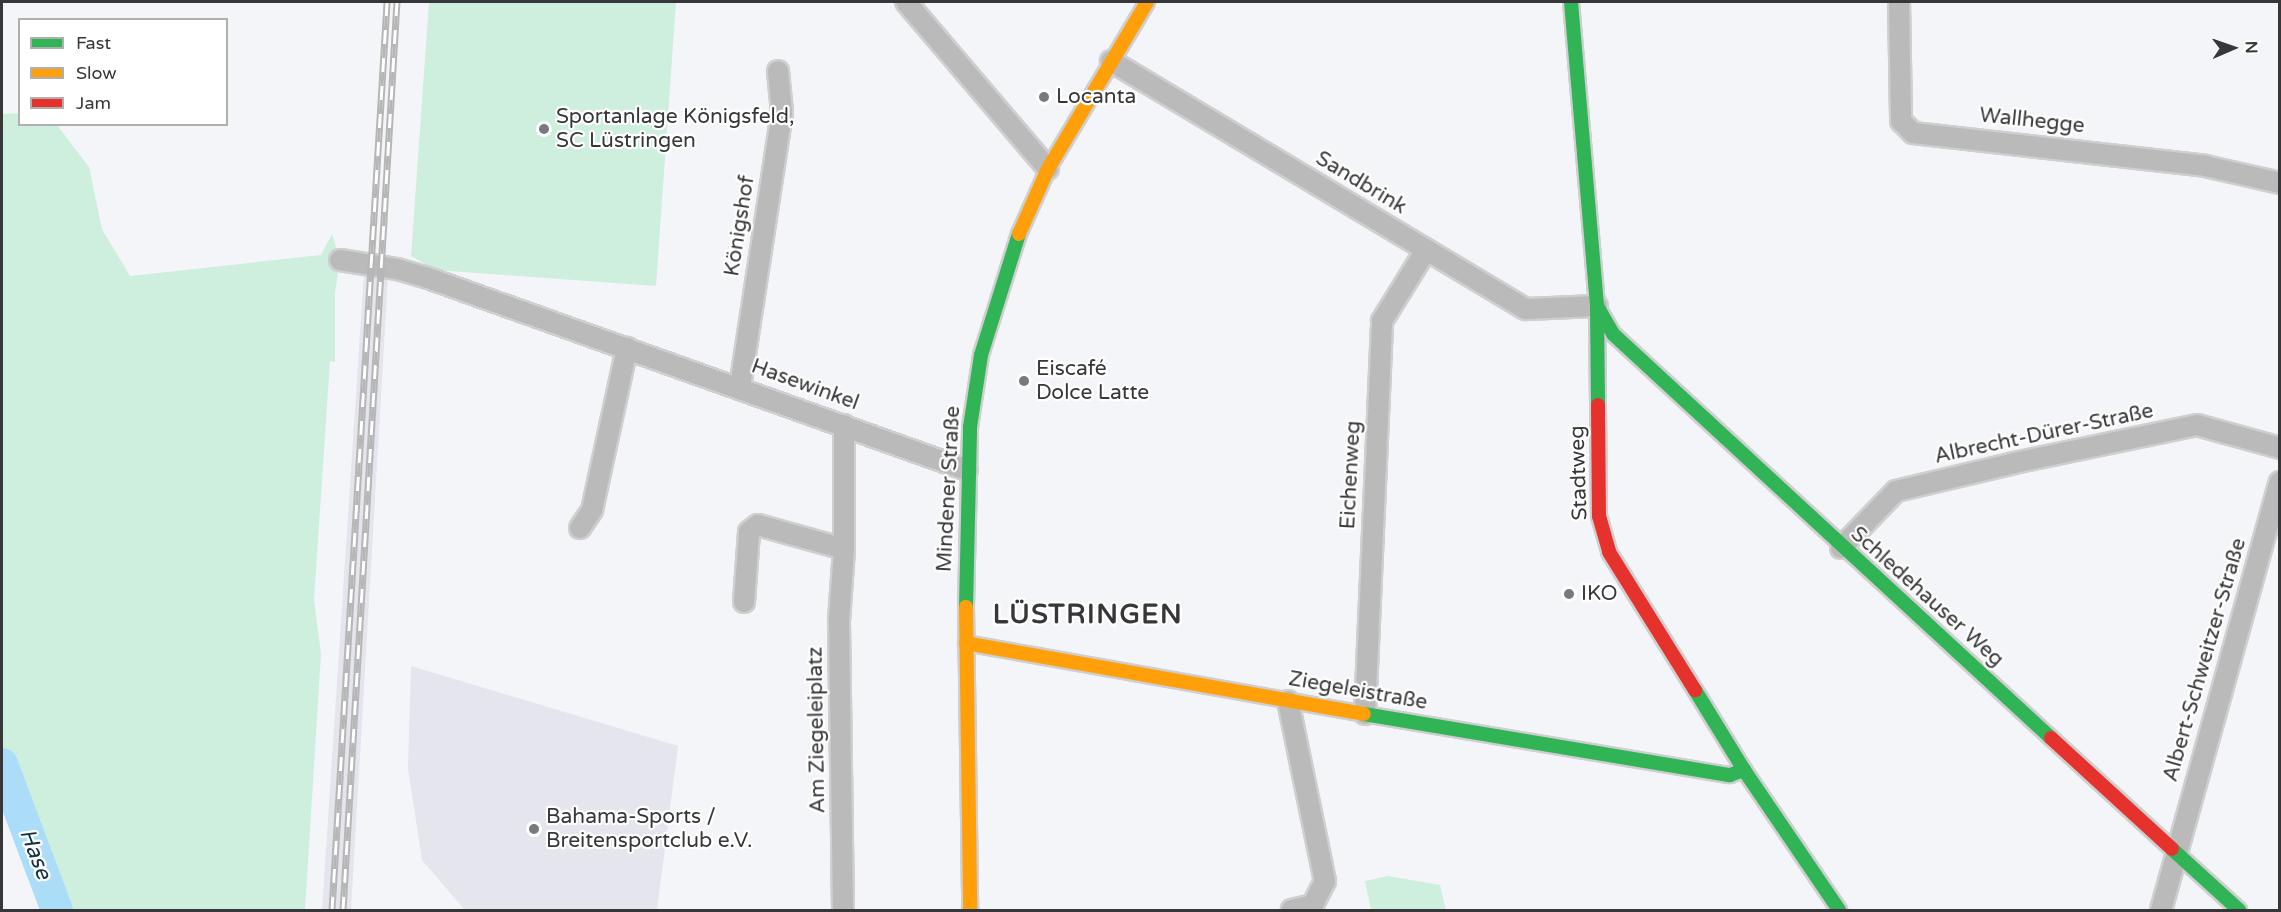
<!DOCTYPE html>
<html>
<head>
<meta charset="utf-8">
<style>
  body { margin:0 }
  #map { position:relative; width:2281px; height:912px; overflow:hidden; background:#f4f5f8; font-family:"Varela Round",sans-serif }
  div>[style] { position:absolute }
  [style*='--x'] { left:calc(var(--x)*1px); top:calc(var(--y)*1px); width:calc(var(--w)*1px); rotate:calc(var(--a)*1deg) }
  .built>* { inset:0; background:#e4e5ed }
  .green>* { inset:0; background:#ceefde }
  .river>* { height:32px; margin:-16px; padding:0 16px; transform-origin:16px; border-radius:16px; background:#abddf9 }
  .roads { filter:drop-shadow(2px 0 #cfcfd1) drop-shadow(-2px 0 #cfcfd1) drop-shadow(0 2px #cfcfd1) drop-shadow(0 -2px #cfcfd1) }
  .street>* { height:20px; margin:-10px; padding:0 10px; transform-origin:10px; border-radius:10px; background:#bababa }
  .fast>* { height:14px; margin:-7px; padding:0 7px; transform-origin:7px; border-radius:7px; background:#30b455 }
  .slow>* { height:14px; margin:-7px; padding:0 7px; transform-origin:7px; border-radius:7px; background:#ff9f0a }
  .jam>* { height:14px; margin:-7px; padding:0 7px; transform-origin:7px; border-radius:7px; background:#e5322d }
  .rail>* { height:7px; margin-top:-3.5px; transform-origin:0; background:repeating-linear-gradient(90deg,#fff 0 14px,#b7b6b7 0 28px); box-sizing:border-box; border-block:2px solid #b7b6b7 }
  .dots>* { width:16px; height:16px; translate:-50% -50%; box-sizing:border-box; border:3px solid #fff; border-radius:50% }
  span { translate:-50% -50%; white-space:nowrap; text-align:center; line-height:1.15; -webkit-text-stroke:4.5px #fff; paint-order:stroke }
  .poi-label { font-size:21px; color:#373739 }
  .left { translate:0 -50%; text-align:left }
  .street-label { font-size:21px; color:#373739 }
  .water-label { font-size:22px; color:#123343; font-style:italic }
  .district-label { font-size:27px; color:#373739; font-weight:700; letter-spacing:1.5px }
  .frame { position:absolute; inset:0; border:3px solid #373739; pointer-events:none }
  .legend { position:absolute; left:18px; top:18px; width:210px; height:108px; box-sizing:border-box; background:#fff; border:2px solid #afafb0; margin:0; padding:8px 10px; list-style:none; font-size:18px; color:#373739 }
  .legend li { display:flex; align-items:center; gap:12px; height:30px }
  .legend b { width:30px; border:2px solid #afafb0 }
  .north { position:absolute; left:2203px; top:18px; width:60px; height:60px; -webkit-text-stroke:4px #fff; paint-order:stroke; rotate:88deg; font-size:16px; font-weight:700; line-height:24px; text-align:center; color:#373739 }
  .north::after { content:''; display:block; margin:auto; width:21px; height:27px; background:#373739; clip-path:polygon(50% 0,100% 100%,50% 72%,0 100%) }
</style>
</head>
<body>
<div id="map">
  <div class="built">
    <i style="clip-path:polygon(364px 273px,388px 276px,351px 910px,322px 910px)"></i>
    <i style="clip-path:polygon(411px 666px,678px 746px,657px 910px,465px 910px,422px 860px,408px 768px)"></i>
  </div>
  <div class="green">
    <i style="clip-path:polygon(429px 2px,676px 2px,656px 286px,436px 270px,411px 256px)"></i>
    <i style="clip-path:polygon(19px 113px,20px 124px,57px 125px,89px 167px,102px 229px,130px 276px,321px 255px,332px 234px,340px 260px,335px 293px,335px 362px,330px 361px,314px 600px,321px 654px,305px 910px,58px 910px,2px 764px,2px 114px)"></i>
    <i style="clip-path:polygon(1388px 876px,1440px 885px,1446px 910px,1371px 910px,1365px 881px)"></i>
  </div>
  <div class="river">
    <i style="--x:2;--y:764;--w:156;--a:69.4"></i>
  </div>
  <div class="roads">
    <div class="street">
      <i style="--x:906;--y:2;--w:219;--a:49.6"></i>
      <i style="--x:1899;--y:2;--w:119;--a:89"></i>
      <i style="--x:1901;--y:121;--w:17;--a:45"></i>
      <i style="--x:1913;--y:133;--w:294;--a:6.4"></i>
      <i style="--x:2205;--y:166;--w:77;--a:12.8"></i>
      <i style="--x:1111;--y:61;--w:483;--a:30.9"></i>
      <i style="--x:1526;--y:309;--w:71;--a:-2.4"></i>
      <i style="--x:340;--y:260;--w:58;--a:9"></i>
      <i style="--x:397;--y:269;--w:32;--a:16"></i>
      <i style="--x:428;--y:278;--w:572;--a:19.61"></i>
      <i style="--x:740;--y:387;--w:278;--a:-81.3"></i>
      <i style="--x:782;--y:112;--w:41;--a:-95.6"></i>
      <i style="--x:580;--y:528;--w:22;--a:-56"></i>
      <i style="--x:592;--y:510;--w:166;--a:-77.8"></i>
      <i style="--x:1841;--y:548;--w:79;--a:-46"></i>
      <i style="--x:1896;--y:491;--w:121;--a:-13.3"></i>
      <i style="--x:2014;--y:463;--w:187;--a:-11.7"></i>
      <i style="--x:2197;--y:425;--w:86;--a:15.5"></i>
      <i style="--x:744;--y:602;--w:70;--a:-85.9"></i>
      <i style="--x:749;--y:532;--w:11;--a:-38"></i>
      <i style="--x:758;--y:525;--w:89;--a:15.6"></i>
      <i style="--x:1288;--y:701;--w:184;--a:78.4"></i>
      <i style="--x:1325;--y:881;--w:27;--a:117"></i>
      <i style="--x:1313;--y:905;--w:22;--a:167"></i>
      <i style="--x:1365;--y:714;--w:393;--a:-87.5"></i>
      <i style="--x:1382;--y:321;--w:84;--a:-58.2"></i>
      <i style="--x:843;--y:910;--w:289;--a:-90.8"></i>
      <i style="--x:839;--y:621;--w:72;--a:-86"></i>
      <i style="--x:844;--y:549;--w:124;--a:-90"></i>
      <i style="--x:2161;--y:910;--w:444;--a:-74.5"></i>
    </div>
    <div class="fast">
      <i style="--x:1571;--y:2;--w:305;--a:85.1"></i>
      <i style="--x:1597;--y:306;--w:99;--a:89.4"></i>
      <i style="--x:1597;--y:306;--w:32;--a:60"></i>
      <i style="--x:1613;--y:334;--w:596;--a:42.69"></i>
      <i style="--x:966;--y:607;--w:180;--a:-88.7"></i>
      <i style="--x:970;--y:427;--w:73;--a:-81.3"></i>
      <i style="--x:981;--y:355;--w:127;--a:-72.6"></i>
      <i style="--x:1695;--y:690;--w:94;--a:58.5"></i>
      <i style="--x:1744;--y:770;--w:169;--a:55.8"></i>
      <i style="--x:1364;--y:714;--w:371;--a:9.5"></i>
      <i style="--x:1730;--y:775;--w:15;--a:-20"></i>
      <i style="--x:2172;--y:849;--w:91;--a:42.3"></i>
    </div>
    <div class="slow">
      <i style="--x:1019;--y:234;--w:71;--a:-66"></i>
      <i style="--x:1048;--y:169;--w:194;--a:-59.3"></i>
      <i style="--x:966;--y:607;--w:303;--a:89.2"></i>
      <i style="--x:966;--y:643;--w:404;--a:10.1"></i>
    </div>
    <div class="jam">
      <i style="--x:1598;--y:405;--w:111;--a:89.5"></i>
      <i style="--x:1599;--y:516;--w:37;--a:74"></i>
      <i style="--x:1609;--y:552;--w:163;--a:58.1"></i>
      <i style="--x:2051;--y:738;--w:164;--a:42.5"></i>
    </div>
  </div>
  <div class="rail">
    <i style="--x:332;--y:910;--w:910;--a:-86.53"></i>
    <i style="--x:343;--y:910;--w:910;--a:-86.6"></i>
  </div>
  <div class="dots">
    <i style="left:1044px;top:97px;background:#797a7c"></i>
    <i style="left:544px;top:129px;background:#797a7c"></i>
    <i style="left:1024px;top:381px;background:#797a7c"></i>
    <i style="left:1569px;top:594px;background:#797a7c"></i>
    <i style="left:534px;top:829px;background:#797a7c"></i>
  </div>
  <div class="poi-label">
    <span class="left" style="left:1056px;top:97px">Locanta</span>
    <span class="left" style="left:556px;top:129px">Sportanlage Königsfeld,<br>SC Lüstringen</span>
    <span class="left" style="left:1036px;top:381px">Eiscafé<br>Dolce Latte</span>
    <span class="left" style="left:1581px;top:594px">IKO</span>
    <span class="left" style="left:546px;top:829px">Bahama-Sports /<br>Breitensportclub e.V.</span>
  </div>
  <div class="street-label">
    <span style="left:2032px;top:121px;rotate:6deg">Wallhegge</span>
    <span style="left:1361px;top:183px;rotate:31deg">Sandbrink</span>
    <span style="left:740px;top:226px;rotate:-81deg">Königshof</span>
    <span style="left:805px;top:385px;rotate:20deg">Hasewinkel</span>
    <span style="left:2044px;top:434px;rotate:-12deg">Albrecht-Dürer-Straße</span>
    <span style="left:1579px;top:473px;rotate:-92deg">Stadtweg</span>
    <span style="left:1351px;top:475px;rotate:-87deg">Eichenweg</span>
    <span style="left:949px;top:489px;rotate:-87deg">Mindener Straße</span>
    <span style="left:1927px;top:597px;rotate:42deg">Schledehauser Weg</span>
    <span style="left:2205px;top:660px;rotate:-74deg">Albert-Schweitzer-Straße</span>
    <span style="left:1358px;top:691px;rotate:10deg">Ziegeleistraße</span>
    <span style="left:817px;top:730px;rotate:-91deg">Am Ziegeleiplatz</span>
  </div>
  <div class="water-label">
    <span style="left:35px;top:854px;rotate:69deg">Hase</span>
  </div>
  <div class="district-label">
    <span style="left:1088px;top:615px">LÜSTRINGEN</span>
  </div>
  <div class="frame"></div>
  <ul class="legend">
  <li><b style="height:8px;background:#30b455"></b>Fast</li>
  <li><b style="height:8px;background:#ff9f0a"></b>Slow</li>
  <li><b style="height:8px;background:#e5322d"></b>Jam</li>
  </ul>
  <div class="north">N</div>
</div>
</body>
</html>
